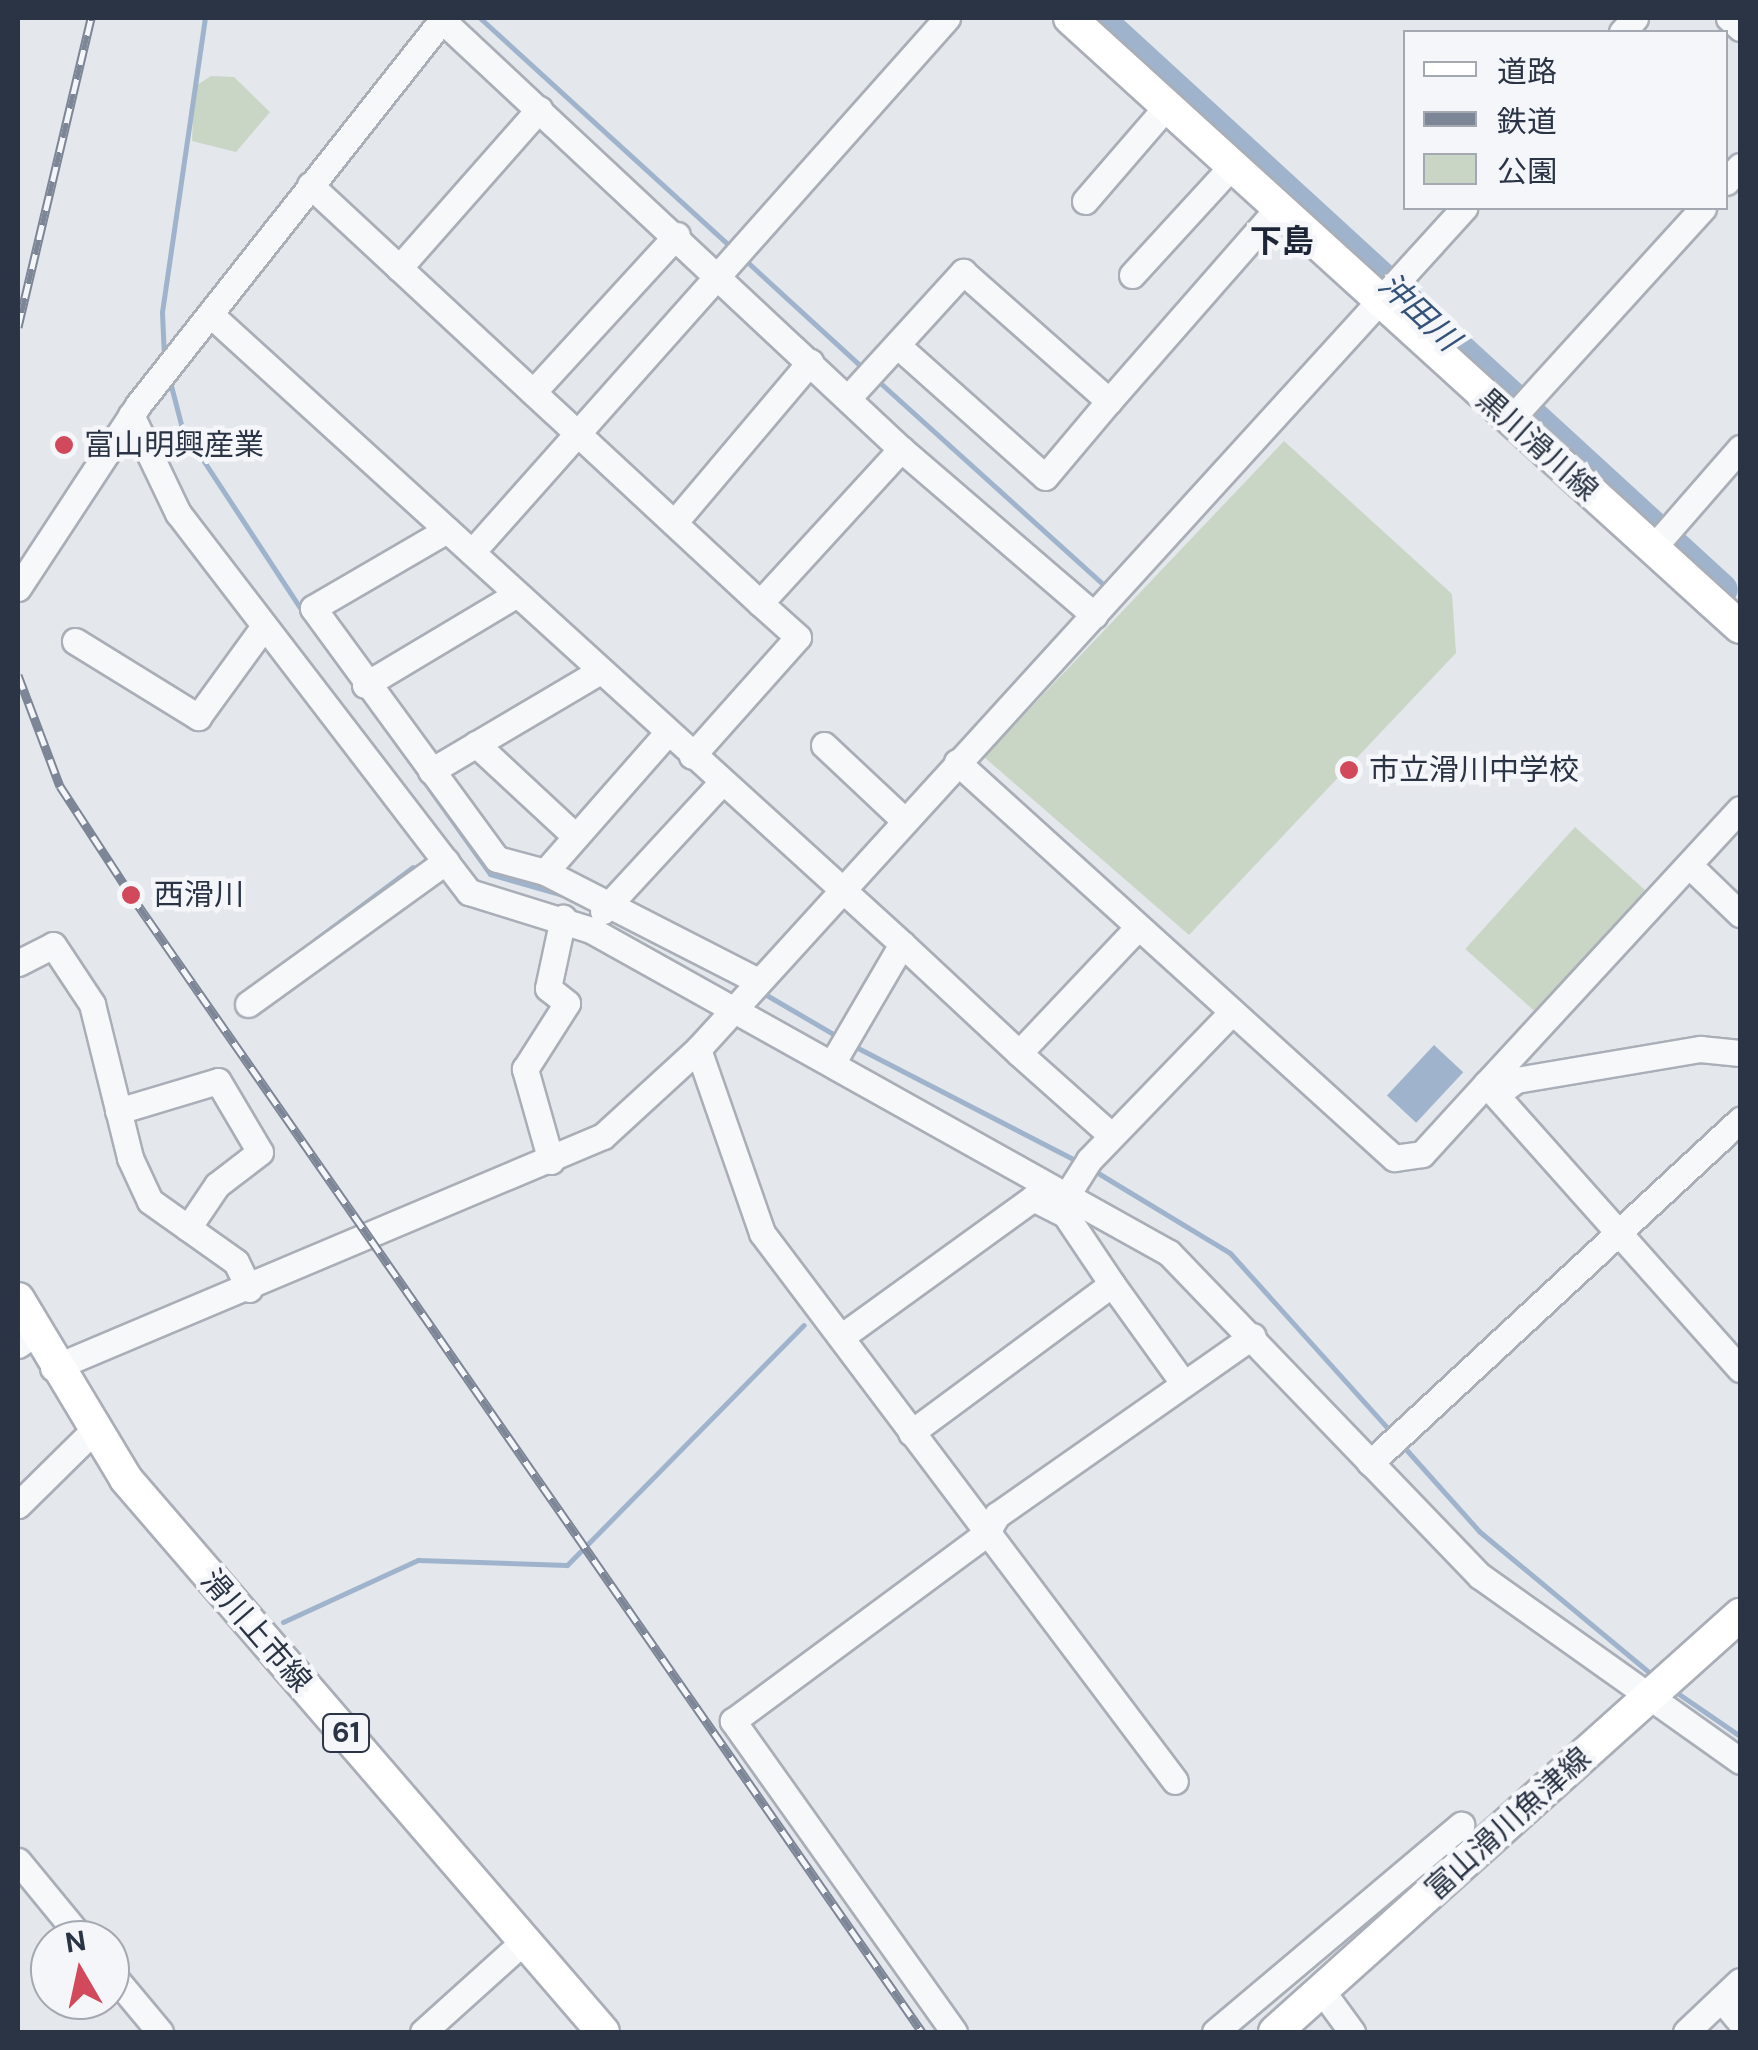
<!DOCTYPE html>
<html>
<head>
<meta charset="utf-8">
<style>
  body { margin:0 }
  #map { position:relative; width:1758px; height:2050px; overflow:hidden; background:#e4e7ec; font-family:"DM Sans","Noto Sans JP",sans-serif }
  div>[style] { position:absolute }
  [style*='--x'] { left:calc(var(--x)*1px); top:calc(var(--y)*1px); width:calc(var(--w)*1px); rotate:calc(var(--a)*1deg) }
  .green>* { inset:0; background:#c9d6c5; transform-origin:0 0 }
  .water>* { inset:0; background:#9fb4cc; transform-origin:0 0 }
  .stream>* { height:5px; margin:-2.5px; padding:0 2.5px; transform-origin:2.5px; border-radius:2.5px; background:#9fb4cc }
  .river>* { height:32px; margin:-16px; padding:0 16px; transform-origin:16px; border-radius:16px; background:#9fb4cc }
  .roads { filter:drop-shadow(2px 0 #a9aeb7) drop-shadow(-2px 0 #a9aeb7) drop-shadow(0 2px #a9aeb7) drop-shadow(0 -2px #a9aeb7) }
  .minor>* { height:25px; margin:-12.5px; padding:0 12.5px; transform-origin:12.5px; border-radius:12.5px; background:#f7f8fa }
  .major>* { height:32px; margin:-16px; padding:0 16px; transform-origin:16px; border-radius:16px; background:#fff }
  .rail>* { height:9px; margin-top:-4.5px; transform-origin:0; background:repeating-linear-gradient(90deg,#f4f6f9 0 15px,#7d8696 0 30px); box-sizing:border-box; border-block:2px solid #7d8696 }
  .dots>* { width:28px; height:28px; translate:-50% -50%; box-sizing:border-box; border:5px solid #f4f6f9; border-radius:50% }
  span { translate:-50% -50%; white-space:nowrap; text-align:center; line-height:1.15; -webkit-text-stroke:9px #f4f6f9; paint-order:stroke }
  .shield-label span { padding:2px 8px; background:#f4f6f9; border:2px solid; border-radius:8px; -webkit-text-stroke-width:0 }
  .shield-label { font-size:28px; color:#2b3445; font-weight:700 }
  .poi-label { font-size:30px; color:#2b3445 }
  .left { translate:0 -50%; text-align:left }
  .street-label { font-size:30px; color:#2b3445 }
  .neighbourhood-label { font-size:32px; color:#1d2536; font-weight:700 }
  .water-label { font-size:32px; color:#34527a; font-style:italic }
  .frame { position:absolute; inset:0; border:20px solid #2b3445; pointer-events:none }
  .legend { position:absolute; left:1403px; top:30px; width:325px; height:180px; box-sizing:border-box; background:#f4f6f9; border:2px solid #a4a8b1; margin:0; padding:12px 18px; list-style:none; font-size:30px; color:#2b3445 }
  .legend li { display:flex; align-items:center; gap:20px; height:50px }
  .legend b { width:50px; border:2px solid #a4a8b1 }
  .north { position:absolute; left:30px; top:1920px; width:100px; height:100px; box-sizing:border-box; background:#f4f6f9; border:2px solid #a4a8b1; border-radius:50%; rotate:351deg; font-size:28px; font-weight:700; line-height:40px; text-align:center; color:#2b3445 }
  .north::after { content:''; display:block; margin:auto; width:35px; height:45px; background:#d1495b; clip-path:polygon(50% 0,100% 100%,50% 72%,0 100%) }
</style>
</head>
<body>
<div id="map">
  <div class="green">
    <i style="clip-path:polygon(211px 76px,234px 77px,270px 112px,236px 152px,192px 141px,194px 87px)"></i>
    <i style="clip-path:polygon(1284px 441px,1452px 594px,1456px 653px,1189px 935px,984px 757px)"></i>
    <i style="left:1575px;top:827px;width:96px;height:164px;rotate:42deg"></i>
  </div>
  <div class="water">
    <i style="left:1434px;top:1045px;width:40px;height:69px;rotate:43deg"></i>
  </div>
  <div class="stream">
    <i style="--x:480;--y:18;--w:341;--a:42.4"></i>
    <i style="--x:744;--y:259;--w:164;--a:42.5"></i>
    <i style="--x:164;--y:358;--w:46;--a:-92.5"></i>
    <i style="--x:162;--y:312;--w:297;--a:-81.7"></i>
    <i style="--x:169;--y:378;--w:52;--a:75.4"></i>
    <i style="--x:182;--y:428;--w:222;--a:56.7"></i>
    <i style="--x:877;--y:380;--w:307;--a:42.1"></i>
    <i style="--x:386;--y:728;--w:179;--a:54.5"></i>
    <i style="--x:490;--y:874;--w:79;--a:16.1"></i>
    <i style="--x:315;--y:940;--w:122;--a:-36.7"></i>
    <i style="--x:763;--y:993;--w:89;--a:30.3"></i>
    <i style="--x:854;--y:1046;--w:253;--a:27.3"></i>
    <i style="--x:1093;--y:1170;--w:160;--a:31.2"></i>
    <i style="--x:1230;--y:1253;--w:244;--a:48"></i>
    <i style="--x:1403;--y:1446;--w:115;--a:48.2"></i>
    <i style="--x:1480;--y:1532;--w:229;--a:39.7"></i>
    <i style="--x:283;--y:1622;--w:149;--a:-24.7"></i>
    <i style="--x:418;--y:1560;--w:149;--a:1.9"></i>
    <i style="--x:567;--y:1565;--w:337;--a:-45.4"></i>
    <i style="--x:1673;--y:1690;--w:81;--a:34.5"></i>
  </div>
  <div class="river">
    <i style="--x:1098;--y:18;--w:846;--a:42.51"></i>
  </div>
  <div class="roads">
    <div class="minor">
      <i style="--x:1729;--y:18;--w:15;--a:42"></i>
      <i style="--x:442;--y:20;--w:628;--a:43.07"></i>
      <i style="--x:901;--y:449;--w:255;--a:40.7"></i>
      <i style="--x:1622;--y:32;--w:19;--a:-47"></i>
      <i style="--x:1726;--y:182;--w:21;--a:-49"></i>
      <i style="--x:310;--y:185;--w:614;--a:42.89"></i>
      <i style="--x:760;--y:603;--w:209;--a:-47.5"></i>
      <i style="--x:1085;--y:201;--w:125;--a:-49.2"></i>
      <i style="--x:399;--y:268;--w:212;--a:-48.6"></i>
      <i style="--x:1132;--y:275;--w:148;--a:-47.5"></i>
      <i style="--x:210;--y:314;--w:936;--a:42.31"></i>
      <i style="--x:897;--y:345;--w:198;--a:41.7"></i>
      <i style="--x:1045;--y:477;--w:99;--a:-49.9"></i>
      <i style="--x:533;--y:392;--w:213;--a:-47.5"></i>
      <i style="--x:848;--y:398;--w:171;--a:-47.6"></i>
      <i style="--x:963;--y:272;--w:195;--a:41.5"></i>
      <i style="--x:1109;--y:401;--w:257;--a:-48.8"></i>
      <i style="--x:131;--y:415;--w:109;--a:64.4"></i>
      <i style="--x:178;--y:513;--w:478;--a:52.5"></i>
      <i style="--x:469;--y:892;--w:128;--a:17.3"></i>
      <i style="--x:591;--y:930;--w:662;--a:29.2"></i>
      <i style="--x:1169;--y:1253;--w:448;--a:46.1"></i>
      <i style="--x:1480;--y:1576;--w:319;--a:35.4"></i>
      <i style="--x:1510;--y:420;--w:287;--a:-47.7"></i>
      <i style="--x:674;--y:523;--w:211;--a:-49.8"></i>
      <i style="--x:447;--y:530;--w:155;--a:149.8"></i>
      <i style="--x:313;--y:608;--w:311;--a:53.8"></i>
      <i style="--x:497;--y:859;--w:50;--a:15.2"></i>
      <i style="--x:545;--y:872;--w:185;--a:-48.7"></i>
      <i style="--x:1652;--y:549;--w:134;--a:-48.9"></i>
      <i style="--x:472;--y:552;--w:715;--a:-48.35"></i>
      <i style="--x:18;--y:588;--w:219;--a:-56.7"></i>
      <i style="--x:138;--y:405;--w:493;--a:-51.7"></i>
      <i style="--x:75;--y:641;--w:145;--a:31.7"></i>
      <i style="--x:198;--y:717;--w:112;--a:-54"></i>
      <i style="--x:365;--y:685;--w:177;--a:-30.9"></i>
      <i style="--x:476;--y:744;--w:135;--a:42.9"></i>
      <i style="--x:824;--y:745;--w:110;--a:43.2"></i>
      <i style="--x:692;--y:756;--w:159;--a:-48.3"></i>
      <i style="--x:798;--y:637;--w:51;--a:-138.2"></i>
      <i style="--x:957;--y:762;--w:590;--a:42.18"></i>
      <i style="--x:1394;--y:1158;--w:28;--a:-8"></i>
      <i style="--x:1422;--y:1154;--w:95;--a:-47.6"></i>
      <i style="--x:1486;--y:1084;--w:382;--a:48.3"></i>
      <i style="--x:431;--y:771;--w:196;--a:-30.6"></i>
      <i style="--x:1689;--y:865;--w:71;--a:43.9"></i>
      <i style="--x:545;--y:872;--w:239;--a:27.1"></i>
      <i style="--x:603;--y:911;--w:174;--a:-47.3"></i>
      <i style="--x:18;--y:963;--w:39;--a:-27"></i>
      <i style="--x:53;--y:945;--w:71;--a:56.5"></i>
      <i style="--x:92;--y:1004;--w:159;--a:76.1"></i>
      <i style="--x:130;--y:1158;--w:47;--a:65.1"></i>
      <i style="--x:150;--y:1201;--w:105;--a:35.3"></i>
      <i style="--x:236;--y:1262;--w:30;--a:64"></i>
      <i style="--x:248;--y:1004;--w:244;--a:-35.8"></i>
      <i style="--x:698;--y:1049;--w:195;--a:70.8"></i>
      <i style="--x:762;--y:1233;--w:686;--a:53"></i>
      <i style="--x:833;--y:1062;--w:137;--a:-59.7"></i>
      <i style="--x:902;--y:944;--w:160;--a:43"></i>
      <i style="--x:1486;--y:1084;--w:374;--a:-47.3"></i>
      <i style="--x:1496;--y:1095;--w:25;--a:-37"></i>
      <i style="--x:1516;--y:1080;--w:187;--a:-9.6"></i>
      <i style="--x:1700;--y:1049;--w:40;--a:5.7"></i>
      <i style="--x:118;--y:1111;--w:104;--a:-16.7"></i>
      <i style="--x:218;--y:1081;--w:82;--a:59.4"></i>
      <i style="--x:260;--y:1152;--w:54;--a:142.5"></i>
      <i style="--x:217;--y:1185;--w:52;--a:124"></i>
      <i style="--x:1112;--y:1136;--w:125;--a:-138.3"></i>
      <i style="--x:1019;--y:1053;--w:173;--a:-46.6"></i>
      <i style="--x:551;--y:1161;--w:96;--a:-105.8"></i>
      <i style="--x:525;--y:1069;--w:78;--a:-57.5"></i>
      <i style="--x:567;--y:1003;--w:24;--a:-142"></i>
      <i style="--x:548;--y:988;--w:72;--a:-77.9"></i>
      <i style="--x:1067;--y:1195;--w:41;--a:-57.8"></i>
      <i style="--x:1089;--y:1160;--w:206;--a:-46"></i>
      <i style="--x:1112;--y:1284;--w:118;--a:54.3"></i>
      <i style="--x:841;--y:1337;--w:237;--a:-35.9"></i>
      <i style="--x:1033;--y:1198;--w:36;--a:27"></i>
      <i style="--x:1065;--y:1214;--w:84;--a:56.1"></i>
      <i style="--x:1112;--y:1284;--w:250;--a:143.5"></i>
      <i style="--x:18;--y:1345;--w:21;--a:-35"></i>
      <i style="--x:53;--y:1368;--w:597;--a:-22.87"></i>
      <i style="--x:603;--y:1136;--w:129;--a:-42.5"></i>
      <i style="--x:698;--y:1049;--w:1138;--a:-47.67"></i>
      <i style="--x:1370;--y:1463;--w:505;--a:-42.83"></i>
      <i style="--x:18;--y:1505;--w:105;--a:-44.6"></i>
      <i style="--x:18;--y:1861;--w:102;--a:50.6"></i>
      <i style="--x:110;--y:1972;--w:78;--a:50.2"></i>
      <i style="--x:1322;--y:1991;--w:51;--a:53.8"></i>
      <i style="--x:1721;--y:1999;--w:30;--a:50"></i>
      <i style="--x:423;--y:2032;--w:137;--a:-42"></i>
      <i style="--x:954;--y:2032;--w:382;--a:-125.4"></i>
      <i style="--x:733;--y:1721;--w:315;--a:-36.5"></i>
      <i style="--x:986;--y:1534;--w:22;--a:-60"></i>
      <i style="--x:997;--y:1515;--w:312;--a:-35"></i>
      <i style="--x:1215;--y:2032;--w:322;--a:-40.1"></i>
      <i style="--x:1686;--y:2032;--w:74;--a:-43.4"></i>
    </div>
    <div class="major">
      <i style="--x:1070;--y:18;--w:905;--a:42.27"></i>
      <i style="--x:18;--y:1299;--w:210;--a:59"></i>
      <i style="--x:126;--y:1479;--w:730;--a:49.22"></i>
      <i style="--x:1275;--y:2032;--w:625;--a:-41.88"></i>
    </div>
  </div>
  <div class="rail">
    <i style="--x:18;--y:327;--w:318;--a:-76.7"></i>
    <i style="--x:18;--y:675;--w:119;--a:69.3"></i>
    <i style="--x:60;--y:786;--w:130;--a:56.9"></i>
    <i style="--x:131;--y:895;--w:1385;--a:55.17"></i>
  </div>
  <div class="dots">
    <i style="left:64px;top:445px;background:#d1495b"></i>
    <i style="left:1349px;top:770px;background:#d1495b"></i>
    <i style="left:131px;top:895px;background:#d1495b"></i>
  </div>
  <div class="shield-label">
    <span style="left:346px;top:1733px">61</span>
  </div>
  <div class="poi-label">
    <span class="left" style="left:84px;top:445px">富山明興産業</span>
    <span class="left" style="left:1369px;top:770px">市立滑川中学校</span>
    <span class="left" style="left:154px;top:895px">西滑川</span>
  </div>
  <div class="street-label">
    <span style="left:1537px;top:445px;rotate:42deg">黒川滑川線</span>
    <span style="left:256px;top:1631px;rotate:49deg">滑川上市線</span>
    <span style="left:1508px;top:1824px;rotate:-42deg">富山滑川魚津線</span>
  </div>
  <div class="neighbourhood-label">
    <span style="left:1282px;top:241px">下島</span>
  </div>
  <div class="water-label">
    <span style="left:1419px;top:312px;rotate:43deg">沖田川</span>
  </div>
  <div class="frame"></div>
  <ul class="legend">
  <li><b style="height:12px;background:#fff"></b>道路</li>
  <li><b style="height:12px;background:#7d8696"></b>鉄道</li>
  <li><b style="height:28px;background:#c9d6c5"></b>公園</li>
  </ul>
  <div class="north">N</div>
</div>
</body>
</html>
